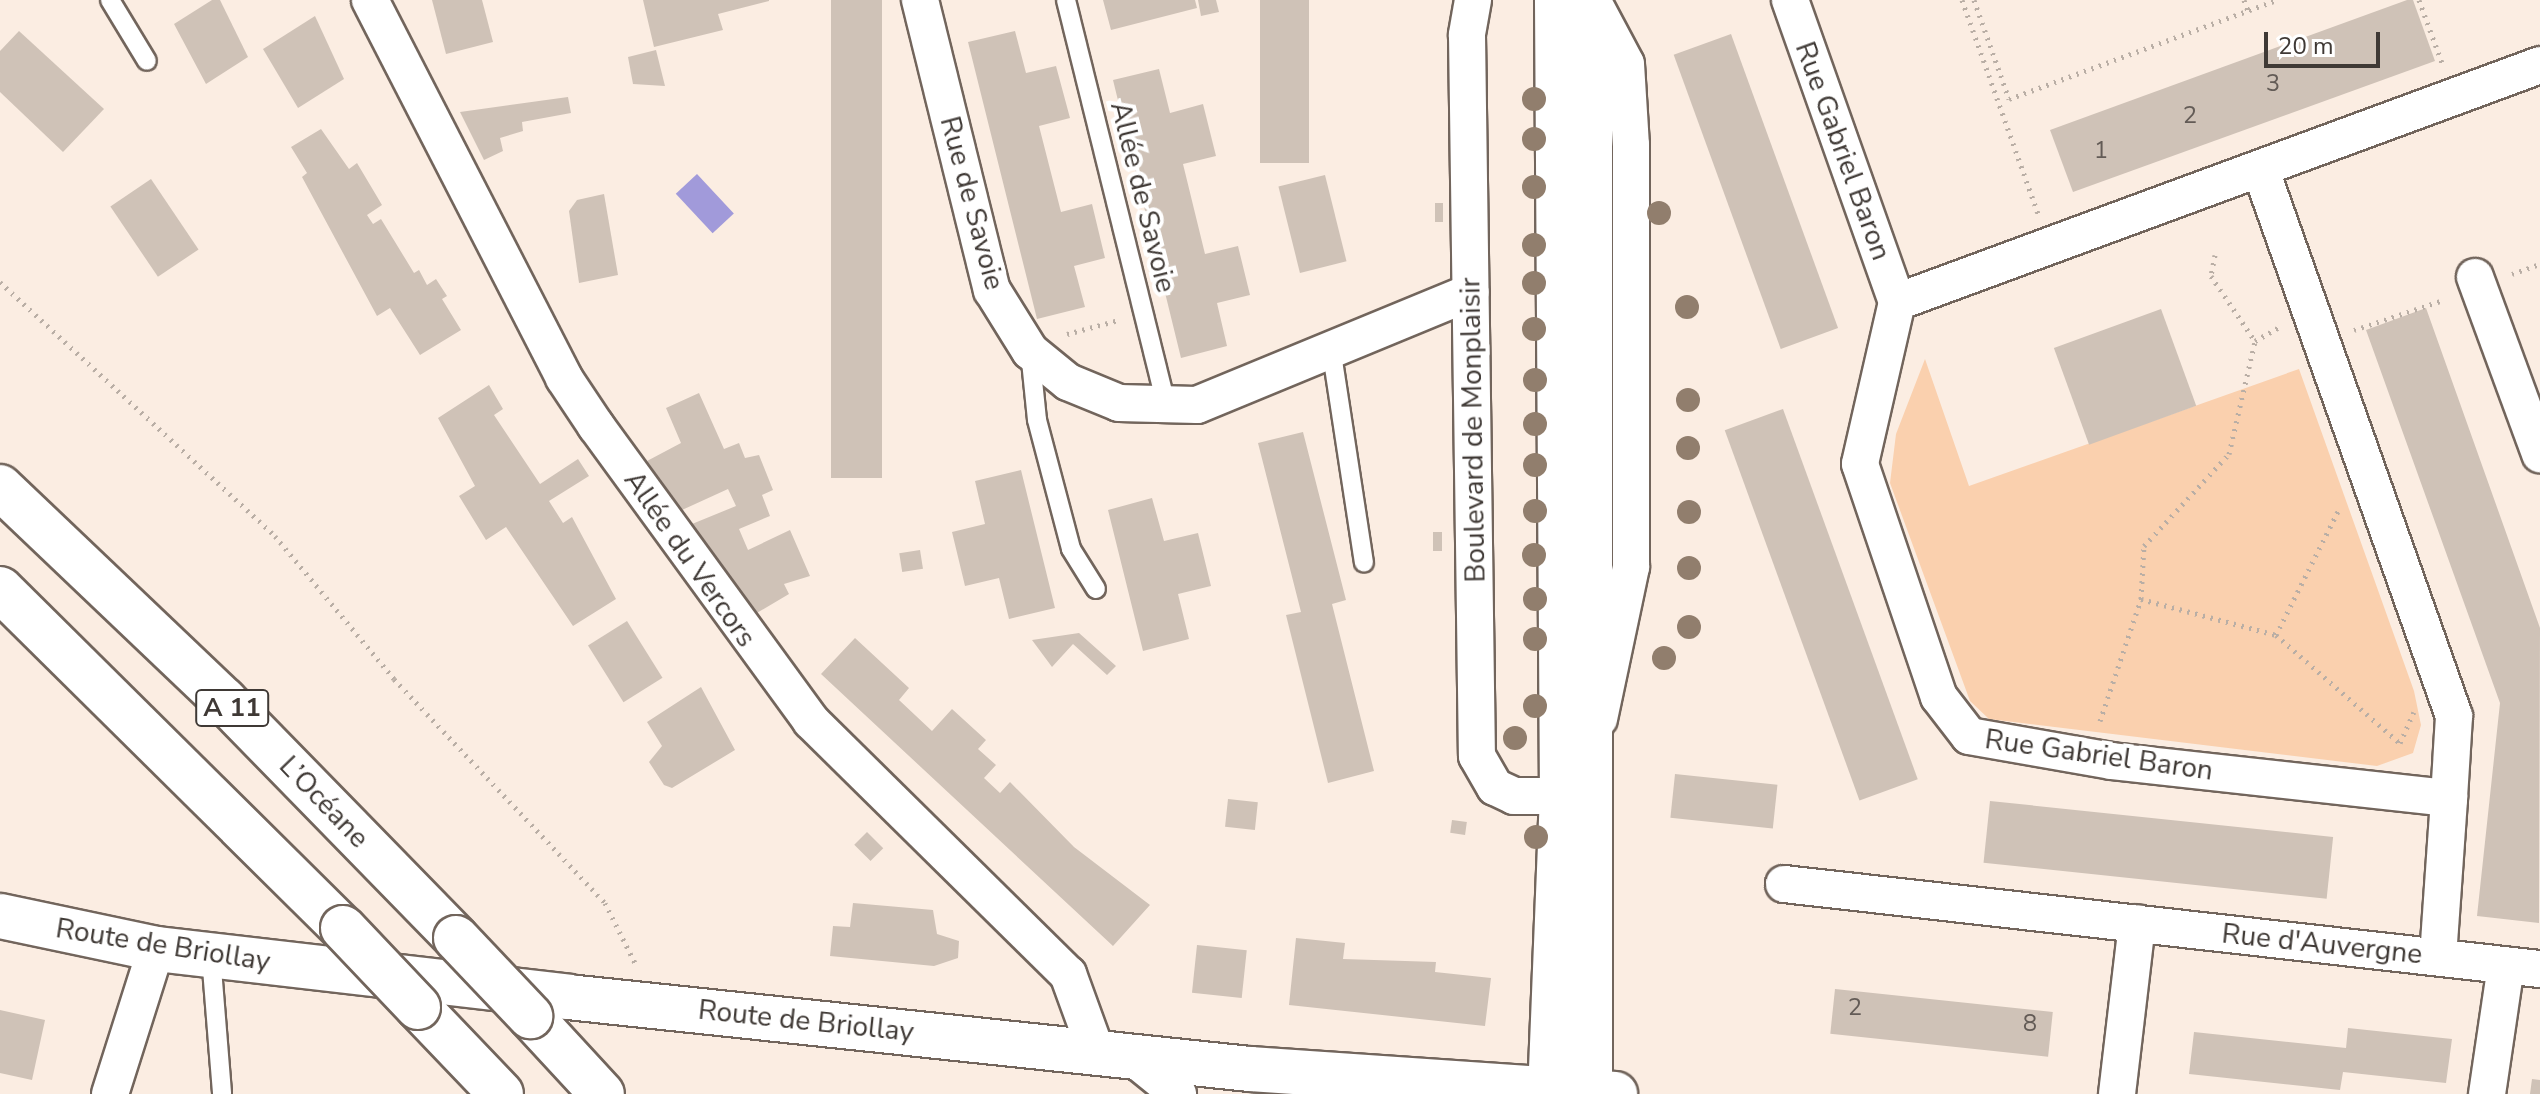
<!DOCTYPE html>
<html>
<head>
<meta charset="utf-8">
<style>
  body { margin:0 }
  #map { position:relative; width:2540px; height:1094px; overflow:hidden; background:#fbede2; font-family:"Nunito Sans",sans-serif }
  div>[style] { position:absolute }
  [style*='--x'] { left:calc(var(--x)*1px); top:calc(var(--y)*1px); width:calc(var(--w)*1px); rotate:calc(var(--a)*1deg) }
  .green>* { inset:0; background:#fad0ae }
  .water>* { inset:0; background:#a19ada; transform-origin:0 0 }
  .building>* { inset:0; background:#cfc2b7; transform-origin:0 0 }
  .path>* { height:5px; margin-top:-2.5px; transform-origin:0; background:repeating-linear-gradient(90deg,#b9aea5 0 2px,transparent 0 8px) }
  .roads { filter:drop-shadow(2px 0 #72655c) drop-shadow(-2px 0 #72655c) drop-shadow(0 2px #72655c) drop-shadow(0 -2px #72655c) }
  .service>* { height:18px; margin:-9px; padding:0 9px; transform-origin:9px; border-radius:9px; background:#fff }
  .minor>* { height:36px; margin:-18px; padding:0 18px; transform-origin:18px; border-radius:18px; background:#fff }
  .tertiary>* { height:44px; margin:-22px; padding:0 22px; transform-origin:22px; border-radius:22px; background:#fff }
  .secondary>* { height:44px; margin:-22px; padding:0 22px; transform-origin:22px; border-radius:22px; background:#fff }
  .motorway>* { height:44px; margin:-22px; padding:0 22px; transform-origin:22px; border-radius:22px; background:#fff }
  .bridges { filter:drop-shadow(2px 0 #72655c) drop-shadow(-2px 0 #72655c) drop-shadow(0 2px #72655c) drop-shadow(0 -2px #72655c) }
  .motorway-bridge>* { height:44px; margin:-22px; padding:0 22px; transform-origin:22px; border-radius:22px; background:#fff }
  .trees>* { width:24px; height:24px; margin:-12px; border-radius:50%; background:#917e6d }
  span { translate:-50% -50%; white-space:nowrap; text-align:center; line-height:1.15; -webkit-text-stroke:8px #fff; paint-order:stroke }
  .number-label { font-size:24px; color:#635b56 }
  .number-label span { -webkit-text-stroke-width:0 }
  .shield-label span { padding:2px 6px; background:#fff; border:2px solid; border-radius:6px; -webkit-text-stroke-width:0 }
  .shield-label { font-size:26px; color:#3f3935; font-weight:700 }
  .street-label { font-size:28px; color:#3f3935 }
  .scale { position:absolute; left:2264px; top:32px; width:116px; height:36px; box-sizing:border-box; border:4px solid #3f3935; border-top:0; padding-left:10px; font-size:24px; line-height:28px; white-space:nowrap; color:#3f3935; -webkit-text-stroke:6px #fff; paint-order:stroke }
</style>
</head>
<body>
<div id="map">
  <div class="green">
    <i style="clip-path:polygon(1925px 359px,1969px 486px,2299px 369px,2414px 691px,2421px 725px,2413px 753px,2377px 766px,1989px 719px,1970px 701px,1890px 483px,1896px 434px)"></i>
  </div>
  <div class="water">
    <i style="left:697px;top:174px;width:54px;height:29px;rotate:47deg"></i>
  </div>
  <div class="building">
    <i style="clip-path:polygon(212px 0,220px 0,248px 57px,206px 84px,174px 24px)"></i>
    <i style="clip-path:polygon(432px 0,482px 0,493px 42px,446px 54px)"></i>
    <i style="clip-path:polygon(643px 0,769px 0,769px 1px,718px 14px,723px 30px,654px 47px)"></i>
    <i style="left:831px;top:0;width:51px;height:478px"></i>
    <i style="clip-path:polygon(1103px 0,1195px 0,1197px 8px,1111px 30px)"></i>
    <i style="clip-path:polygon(1198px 0,1216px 0,1219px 12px,1201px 16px)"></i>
    <i style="left:1260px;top:0;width:49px;height:163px"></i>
    <i style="clip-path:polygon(2407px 0,2413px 0,2435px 61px,2073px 192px,2050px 130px)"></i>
    <i style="clip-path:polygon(315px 16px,344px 79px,298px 108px,263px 49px)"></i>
    <i style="clip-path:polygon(19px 31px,104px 109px,63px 152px,0 92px,0 51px)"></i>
    <i style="clip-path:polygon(1015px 31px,1026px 73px,1056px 66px,1070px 118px,1039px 126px,1061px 212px,1092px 204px,1105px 258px,1074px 266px,1085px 307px,1037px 319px,968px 42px)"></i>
    <i style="left:1731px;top:34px;width:313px;height:61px;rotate:70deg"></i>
    <i style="clip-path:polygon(656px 50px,665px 86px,633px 84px,628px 57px)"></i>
    <i style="clip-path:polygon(1159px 69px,1170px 113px,1203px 104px,1216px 156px,1183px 164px,1205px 254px,1238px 246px,1250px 295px,1217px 303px,1227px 346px,1181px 358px,1113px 80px)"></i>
    <i style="clip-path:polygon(568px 97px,571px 113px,522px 122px,523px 131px,500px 138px,503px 151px,484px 160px,460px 112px)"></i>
    <i style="clip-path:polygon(321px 129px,349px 169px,357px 163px,382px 205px,367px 215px,373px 224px,381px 219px,414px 273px,419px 270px,427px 285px,436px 279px,447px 296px,442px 299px,461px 330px,420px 355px,390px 308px,377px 316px,302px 177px,307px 173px,291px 147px)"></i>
    <i style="left:1325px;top:175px;width:89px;height:48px;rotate:76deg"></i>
    <i style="left:151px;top:179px;width:85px;height:49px;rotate:56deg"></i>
    <i style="clip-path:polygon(604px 194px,618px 275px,579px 283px,569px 211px,577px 200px)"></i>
    <i style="left:1435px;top:203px;width:8px;height:19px"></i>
    <i style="clip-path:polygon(2426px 308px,2540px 628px,2539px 923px,2477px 916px,2500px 703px,2366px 330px)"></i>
    <i style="left:2161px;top:309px;width:103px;height:114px;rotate:70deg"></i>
    <i style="clip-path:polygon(489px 385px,503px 409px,494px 415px,540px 484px,578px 459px,589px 476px,549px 501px,563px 523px,572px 517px,616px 599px,573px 626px,506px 527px,486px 540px,459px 496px,475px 486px,438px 418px)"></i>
    <i style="clip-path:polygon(699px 393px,724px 449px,739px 443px,745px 458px,759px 455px,773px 490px,762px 495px,770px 516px,739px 529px,748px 550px,790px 530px,810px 576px,784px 584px,789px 594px,755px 614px,692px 524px,736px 506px,728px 489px,682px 510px,647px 461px,681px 443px,666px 408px)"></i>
    <i style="left:1783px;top:409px;width:394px;height:62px;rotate:70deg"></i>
    <i style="clip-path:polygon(1303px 432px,1346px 600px,1332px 604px,1374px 771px,1328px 783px,1286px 615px,1301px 612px,1258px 443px)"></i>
    <i style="clip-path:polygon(1021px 470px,1055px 608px,1009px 619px,999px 578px,965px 586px,952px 532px,985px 524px,975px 481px)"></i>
    <i style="clip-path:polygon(1152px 498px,1164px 541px,1198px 533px,1211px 586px,1178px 594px,1189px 639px,1143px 651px,1108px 510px)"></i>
    <i style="left:1433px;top:532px;width:9px;height:19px"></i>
    <i style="left:920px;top:550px;width:19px;height:21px;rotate:81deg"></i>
    <i style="left:627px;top:621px;width:67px;height:46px;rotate:58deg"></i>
    <i style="clip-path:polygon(1079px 633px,1116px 666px,1107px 675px,1073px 644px,1052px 667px,1032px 640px)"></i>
    <i style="clip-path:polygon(855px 638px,909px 688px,899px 700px,932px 731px,952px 709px,986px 740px,978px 749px,996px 765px,984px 778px,1000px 793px,1010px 782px,1074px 847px,1150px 905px,1113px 946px,821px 674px)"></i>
    <i style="clip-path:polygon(701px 687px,735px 750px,672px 788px,664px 785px,649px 762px,662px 746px,647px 722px)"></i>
    <i style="left:1675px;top:774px;width:103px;height:44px;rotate:6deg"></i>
    <i style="left:1228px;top:799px;width:30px;height:28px;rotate:6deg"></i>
    <i style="left:1990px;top:801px;width:345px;height:62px;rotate:6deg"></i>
    <i style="left:1452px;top:820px;width:15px;height:13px;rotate:8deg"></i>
    <i style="left:867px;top:832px;width:23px;height:18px;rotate:45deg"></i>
    <i style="clip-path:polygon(853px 903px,933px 910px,937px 934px,959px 941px,958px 958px,934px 966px,830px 956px,833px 926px,850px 927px)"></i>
    <i style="clip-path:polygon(1296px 938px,1345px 943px,1343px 959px,1436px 962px,1435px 972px,1491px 978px,1485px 1026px,1289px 1005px)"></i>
    <i style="left:1197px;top:945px;width:50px;height:48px;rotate:6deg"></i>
    <i style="left:1835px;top:989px;width:219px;height:45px;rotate:6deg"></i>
    <i style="clip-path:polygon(0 1010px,45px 1020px,32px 1080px,0 1073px)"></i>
    <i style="clip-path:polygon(2348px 1028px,2452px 1039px,2446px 1083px,2343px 1072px,2340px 1090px,2189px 1074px,2194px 1032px,2346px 1048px)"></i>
    <i style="clip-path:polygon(2532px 1079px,2540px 1080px,2540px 1094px,2530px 1094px)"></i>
  </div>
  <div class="path">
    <i style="--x:1962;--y:0;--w:227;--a:70.4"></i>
    <i style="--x:1974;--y:0;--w:105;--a:70.5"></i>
    <i style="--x:2009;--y:99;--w:285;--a:-20.3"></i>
    <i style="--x:2244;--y:0;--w:15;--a:70"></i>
    <i style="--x:2419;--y:0;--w:67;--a:69.9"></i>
    <i style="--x:2215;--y:255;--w:21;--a:101"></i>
    <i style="--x:2211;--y:276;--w:78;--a:55.9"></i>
    <i style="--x:2255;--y:341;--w:28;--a:-30"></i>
    <i style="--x:2512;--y:274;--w:30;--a:-20"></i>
    <i style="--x:0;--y:282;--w:374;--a:42.7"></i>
    <i style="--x:275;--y:536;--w:186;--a:50.2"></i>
    <i style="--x:394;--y:679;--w:308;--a:46.7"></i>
    <i style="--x:605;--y:903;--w:67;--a:63.4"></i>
    <i style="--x:2354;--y:330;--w:94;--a:-18.6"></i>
    <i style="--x:1067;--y:334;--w:54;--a:-15.1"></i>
    <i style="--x:2141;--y:599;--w:53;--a:-86.8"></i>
    <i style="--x:2144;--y:546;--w:125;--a:-47.3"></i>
    <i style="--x:2229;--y:454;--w:116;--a:-77"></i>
    <i style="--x:2276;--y:635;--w:143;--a:-63.4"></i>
    <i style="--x:2100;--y:721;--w:129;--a:-71.4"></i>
    <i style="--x:2141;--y:599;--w:140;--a:14.9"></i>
    <i style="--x:2276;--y:635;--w:164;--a:41.1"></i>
    <i style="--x:2400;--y:743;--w:34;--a:-66"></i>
  </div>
  <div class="roads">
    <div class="service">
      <i style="--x:110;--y:0;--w:71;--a:58.8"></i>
      <i style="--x:1066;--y:0;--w:420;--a:76.1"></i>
      <i style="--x:1030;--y:351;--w:69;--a:84.2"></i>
      <i style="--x:1037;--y:420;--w:133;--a:75.2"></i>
      <i style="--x:1071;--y:549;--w:47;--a:58"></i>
      <i style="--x:1332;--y:354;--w:211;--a:81.3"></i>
      <i style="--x:211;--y:956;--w:138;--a:85.4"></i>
    </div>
    <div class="minor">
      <i style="--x:370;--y:0;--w:425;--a:62.8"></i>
      <i style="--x:564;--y:378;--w:58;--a:56.3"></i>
      <i style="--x:596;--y:426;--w:365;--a:53.9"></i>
      <i style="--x:811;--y:721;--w:361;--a:44.6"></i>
      <i style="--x:1068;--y:974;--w:82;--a:70"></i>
      <i style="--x:920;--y:0;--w:299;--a:76.1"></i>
      <i style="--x:992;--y:290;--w:72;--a:58.1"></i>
      <i style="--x:1030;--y:351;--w:49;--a:39.2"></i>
      <i style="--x:1068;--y:382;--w:55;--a:22.4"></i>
      <i style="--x:1119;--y:403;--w:78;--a:1.5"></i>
      <i style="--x:1197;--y:405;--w:296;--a:-22.4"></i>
      <i style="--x:1473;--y:0;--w:36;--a:100"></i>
      <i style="--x:1467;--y:35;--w:721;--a:89.21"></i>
      <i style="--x:1477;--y:756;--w:36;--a:60"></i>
      <i style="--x:1495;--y:787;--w:21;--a:25"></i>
      <i style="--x:1514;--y:796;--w:73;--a:0"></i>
      <i style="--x:1592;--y:0;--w:72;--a:62"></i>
      <i style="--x:1626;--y:64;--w:81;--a:86.5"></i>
      <i style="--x:1631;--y:145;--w:422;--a:90"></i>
      <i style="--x:1631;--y:567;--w:155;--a:101.9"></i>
      <i style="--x:1790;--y:0;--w:320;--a:70.5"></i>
      <i style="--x:1897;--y:302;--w:685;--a:-20.23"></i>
      <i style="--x:2475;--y:277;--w:189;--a:69.8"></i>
      <i style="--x:1897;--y:302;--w:166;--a:102.9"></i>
      <i style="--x:1860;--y:464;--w:246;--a:71.3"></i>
      <i style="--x:1939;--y:697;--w:49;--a:52.4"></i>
      <i style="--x:1969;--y:736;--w:145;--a:9.9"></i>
      <i style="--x:2112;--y:761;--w:339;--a:6.3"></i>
      <i style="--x:2449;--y:798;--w:82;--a:-86.5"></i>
      <i style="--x:2454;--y:716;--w:581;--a:-109.49"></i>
      <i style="--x:1784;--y:884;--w:761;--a:6.42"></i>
      <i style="--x:2438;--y:957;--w:159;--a:-86"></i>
      <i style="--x:1130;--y:1055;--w:62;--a:39.1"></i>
      <i style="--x:110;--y:1094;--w:152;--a:-72.4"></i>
      <i style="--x:2117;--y:1094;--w:172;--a:-83.3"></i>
      <i style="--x:2487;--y:1094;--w:130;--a:-81.6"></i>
    </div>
    <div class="tertiary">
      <i style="--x:0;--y:916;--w:159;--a:11.9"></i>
      <i style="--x:156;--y:949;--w:415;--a:6.6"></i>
      <i style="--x:568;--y:997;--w:686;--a:6.03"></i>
      <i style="--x:1250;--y:1069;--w:366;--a:3.9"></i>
    </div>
    <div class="secondary">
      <i style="--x:1550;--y:1094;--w:296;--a:-87.7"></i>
      <i style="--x:1562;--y:798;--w:798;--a:-90.36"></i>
      <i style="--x:1590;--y:1094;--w:1094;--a:-90"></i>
    </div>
    <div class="motorway">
      <i style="--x:0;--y:487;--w:309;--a:43.6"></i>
      <i style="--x:224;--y:700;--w:332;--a:45.7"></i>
      <i style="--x:0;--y:589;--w:482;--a:44.7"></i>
      <i style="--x:418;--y:1007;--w:120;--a:46.3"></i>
      <i style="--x:530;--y:1016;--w:106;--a:47.3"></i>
    </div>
  </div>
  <div class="bridges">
    <div class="motorway-bridge">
      <i style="--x:343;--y:928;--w:109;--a:46.5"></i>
      <i style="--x:456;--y:938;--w:108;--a:46.5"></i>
    </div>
  </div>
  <div class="trees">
    <i style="left:1534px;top:99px"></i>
    <i style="left:1534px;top:139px"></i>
    <i style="left:1534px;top:187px"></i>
    <i style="left:1659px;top:213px"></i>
    <i style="left:1534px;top:245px"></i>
    <i style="left:1534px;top:283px"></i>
    <i style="left:1687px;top:307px"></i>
    <i style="left:1534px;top:329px"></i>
    <i style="left:1535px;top:380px"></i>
    <i style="left:1688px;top:400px"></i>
    <i style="left:1535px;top:424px"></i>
    <i style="left:1688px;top:448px"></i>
    <i style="left:1535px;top:465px"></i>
    <i style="left:1535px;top:511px"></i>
    <i style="left:1689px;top:512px"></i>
    <i style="left:1534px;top:555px"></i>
    <i style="left:1689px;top:568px"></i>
    <i style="left:1535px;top:599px"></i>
    <i style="left:1689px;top:627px"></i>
    <i style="left:1535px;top:639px"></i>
    <i style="left:1664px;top:658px"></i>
    <i style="left:1535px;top:706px"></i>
    <i style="left:1515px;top:738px"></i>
    <i style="left:1536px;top:837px"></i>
  </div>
  <div class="number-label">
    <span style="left:2273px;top:84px">3</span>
    <span style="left:2190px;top:116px">2</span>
    <span style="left:2101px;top:151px">1</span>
    <span style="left:1855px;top:1008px">2</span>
    <span style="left:2030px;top:1024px">8</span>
  </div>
  <div class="shield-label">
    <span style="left:232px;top:708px">A 11</span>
  </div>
  <div class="street-label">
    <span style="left:1843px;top:151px;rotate:70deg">Rue Gabriel Baron</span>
    <span style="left:1143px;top:197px;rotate:76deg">Allée de Savoie</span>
    <span style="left:972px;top:203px;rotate:75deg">Rue de Savoie</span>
    <span style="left:1473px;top:430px;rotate:-91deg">Boulevard de Monplaisir</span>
    <span style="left:690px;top:559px;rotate:55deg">Allée du Vercors</span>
    <span style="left:2099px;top:755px;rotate:8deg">Rue Gabriel Baron</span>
    <span style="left:324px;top:802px;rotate:46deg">L’Océane</span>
    <span style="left:2322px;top:944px;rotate:6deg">Rue d'Auvergne</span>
    <span style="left:163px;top:945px;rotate:9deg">Route de Briollay</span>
    <span style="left:806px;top:1021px;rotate:6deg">Route de Briollay</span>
  </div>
  <div class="scale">20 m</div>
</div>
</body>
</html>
